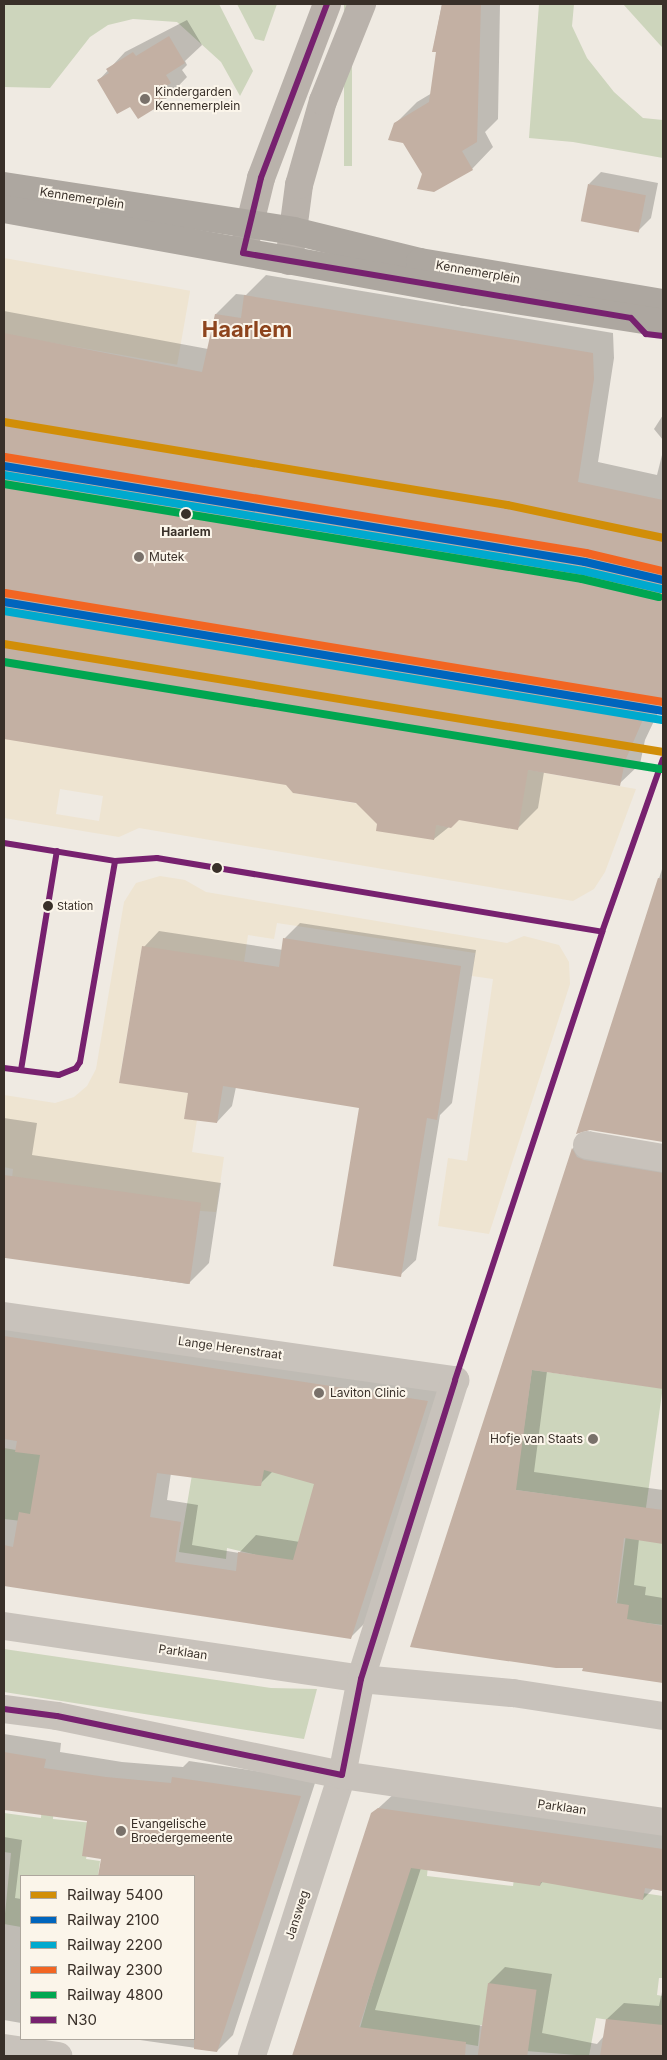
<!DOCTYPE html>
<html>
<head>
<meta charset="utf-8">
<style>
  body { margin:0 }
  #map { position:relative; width:667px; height:2060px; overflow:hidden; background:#efeae2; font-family:Inter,sans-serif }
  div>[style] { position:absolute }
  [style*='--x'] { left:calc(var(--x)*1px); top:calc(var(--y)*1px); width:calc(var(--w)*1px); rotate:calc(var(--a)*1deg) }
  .green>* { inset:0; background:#cdd5bc; transform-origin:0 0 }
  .plaza>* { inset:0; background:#eee4d1; transform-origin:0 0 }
  .shadow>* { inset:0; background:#0003 }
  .building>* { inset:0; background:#c3b0a3; transform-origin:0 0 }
  .street>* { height:28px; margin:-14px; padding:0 14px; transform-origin:14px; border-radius:14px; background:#c8c2bb }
  .secondary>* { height:28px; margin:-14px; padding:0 14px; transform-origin:14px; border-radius:14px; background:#b9b2ab }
  .primary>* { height:28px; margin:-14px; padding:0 14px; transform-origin:14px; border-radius:14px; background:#ada7a0 }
  .bus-1>* { height:6px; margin:-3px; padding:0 3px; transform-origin:3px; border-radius:3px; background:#77216f }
  .rail-1>* { height:8px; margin:-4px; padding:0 4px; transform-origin:4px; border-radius:4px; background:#d18e08 }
  .rail-2>* { height:8px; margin:-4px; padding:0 4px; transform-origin:4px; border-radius:4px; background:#0065bd }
  .rail-3>* { height:8px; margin:-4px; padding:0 4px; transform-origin:4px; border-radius:4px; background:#00a9ce }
  .rail-4>* { height:8px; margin:-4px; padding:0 4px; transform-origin:4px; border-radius:4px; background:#f26522 }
  .rail-5>* { height:8px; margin:-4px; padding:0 4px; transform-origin:4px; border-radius:4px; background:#00a651 }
  .dots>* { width:14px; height:14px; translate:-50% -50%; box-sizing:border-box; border:2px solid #fbf5ea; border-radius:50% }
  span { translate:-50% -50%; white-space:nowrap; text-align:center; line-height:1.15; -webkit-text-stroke:4px #fbf5ea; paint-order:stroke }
  .bus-label { font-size:11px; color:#393029 }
  .left { translate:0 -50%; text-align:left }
  .poi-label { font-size:12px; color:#393029 }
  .right { translate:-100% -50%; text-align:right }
  .street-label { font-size:12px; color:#393029 }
  .stop-label { font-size:12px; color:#393029; font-weight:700 }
  .town-label { font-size:22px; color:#8d441d; font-weight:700 }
  .frame { position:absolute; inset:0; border:5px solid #393029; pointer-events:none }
  .legend { position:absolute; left:20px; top:1875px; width:175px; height:165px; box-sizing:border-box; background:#fbf5ea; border:1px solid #ada69d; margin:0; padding:6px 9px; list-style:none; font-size:15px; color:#393029 }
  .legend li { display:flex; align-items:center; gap:10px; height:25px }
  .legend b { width:25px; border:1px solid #ada69d }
</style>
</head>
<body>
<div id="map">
  <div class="green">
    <i style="clip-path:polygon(4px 4px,219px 4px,253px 71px,240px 96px,221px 62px,177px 22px,133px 19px,108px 25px,90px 37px,50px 88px,4px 87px)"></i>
    <i style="clip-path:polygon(237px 4px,277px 4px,264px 41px,255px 39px)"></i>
    <i style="left:344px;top:4px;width:8px;height:162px"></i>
    <i style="clip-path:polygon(539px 4px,574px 4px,572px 26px,587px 58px,614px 92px,643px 118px,663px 120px,663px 158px,573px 142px,529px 138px)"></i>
    <i style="clip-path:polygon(623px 4px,663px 4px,663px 48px,660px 45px)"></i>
    <i style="left:532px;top:1370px;width:132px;height:121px;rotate:8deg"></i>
    <i style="clip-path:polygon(73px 1430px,40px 1523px,4px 1519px,4px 1448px,16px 1450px)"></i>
    <i style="clip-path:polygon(196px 1451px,338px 1487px,303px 1566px,227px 1548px,226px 1559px,179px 1552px)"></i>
    <i style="clip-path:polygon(626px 1534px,663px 1538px,663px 1625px,615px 1619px)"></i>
    <i style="clip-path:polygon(4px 1649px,271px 1688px,317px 1689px,304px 1739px,4px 1692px)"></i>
    <i style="clip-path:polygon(42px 1799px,54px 1799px,53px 1819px,93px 1823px,86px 1859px,100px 1861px,98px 1876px,21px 1876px,21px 1927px,4px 1924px,11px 1853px,4px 1852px,4px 1813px,41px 1818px)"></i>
    <i style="clip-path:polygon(408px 1863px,428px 1865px,427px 1876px,513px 1886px,516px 1865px,580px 1884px,663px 1896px,663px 1978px,659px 1978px,657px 1995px,663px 1996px,663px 2028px,596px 2018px,589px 2056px,526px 2051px,506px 2028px,480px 2025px,478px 2046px,392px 2032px,358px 2035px)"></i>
  </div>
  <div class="plaza">
    <i style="left:4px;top:258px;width:189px;height:75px;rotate:10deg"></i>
    <i style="clip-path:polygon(evenodd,4px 684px,299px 732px,293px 793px,366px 805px,366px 813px,436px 825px,451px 828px,454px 819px,528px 770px,636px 789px,605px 872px,594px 889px,573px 901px,139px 828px,119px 837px,4px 818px,4px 684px,60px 789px,103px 796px,99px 821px,56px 814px,60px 789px)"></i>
    <i style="clip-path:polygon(160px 876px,185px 880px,206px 892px,507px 943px,524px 936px,559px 945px,569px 962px,570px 984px,489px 1234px,438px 1226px,448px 1158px,467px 1161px,493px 979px,472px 976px,475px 953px,277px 923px,274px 939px,248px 935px,244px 962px,142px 947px,119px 1082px,188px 1093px,197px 1120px,192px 1152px,224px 1157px,216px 1212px,10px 1198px,13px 1169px,4px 1167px,4px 1095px,55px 1103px,74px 1097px,87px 1086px,96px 1069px,124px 902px,136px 883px)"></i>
  </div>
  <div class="shadow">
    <i style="clip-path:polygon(442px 4px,500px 4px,498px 119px,485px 132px,493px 147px,472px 169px,423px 174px,395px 124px,417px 102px,432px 93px,437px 51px,433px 51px)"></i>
    <i style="clip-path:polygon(187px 20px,202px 45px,185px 61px,187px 65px,182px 70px,187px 77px,163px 102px,130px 106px,99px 80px,125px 52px)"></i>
    <i style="clip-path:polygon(601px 172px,658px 183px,651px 218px,639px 230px,589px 184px)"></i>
    <i style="clip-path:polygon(266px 275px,613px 333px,614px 358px,598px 462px,657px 475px,663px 451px,663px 702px,645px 740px,640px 764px,619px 784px,544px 772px,538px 808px,517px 829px,459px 819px,434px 839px,379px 823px,357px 802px,287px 784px,4px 737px,4px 311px,208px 349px,216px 314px,236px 294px,246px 295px)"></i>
    <i style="clip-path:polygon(663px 415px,663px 440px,654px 429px)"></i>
    <i style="clip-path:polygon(663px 866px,663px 1141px,590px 1128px,578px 1132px)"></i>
    <i style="clip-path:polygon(300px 923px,476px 950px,452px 1103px,440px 1115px,416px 1260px,400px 1275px,361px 1107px,236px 1087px,232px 1106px,217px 1122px,190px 1092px,144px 947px,159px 931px,283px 950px,285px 938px)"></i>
    <i style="clip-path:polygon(4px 1118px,37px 1123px,32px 1155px,221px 1183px,209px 1263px,188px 1284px,4px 1256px)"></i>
    <i style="clip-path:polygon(591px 1131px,595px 1139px,663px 1153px,663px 1387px,547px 1371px,534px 1472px,663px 1490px,663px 1543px,639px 1539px,634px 1585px,646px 1587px,645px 1595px,663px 1598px,663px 1682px,584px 1670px,585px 1667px,412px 1646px,573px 1148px)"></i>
    <i style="clip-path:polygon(evenodd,4px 1318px,444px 1384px,368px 1620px,351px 1637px,4px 1585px,4px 1318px,273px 1471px,316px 1483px,300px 1542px,256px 1535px,239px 1553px,192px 1545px,198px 1505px,167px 1500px,171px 1473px,260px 1484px,273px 1471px)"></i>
    <i style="clip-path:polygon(4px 1734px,61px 1743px,60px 1752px,122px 1762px,183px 1767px,189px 1761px,316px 1780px,233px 2035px,217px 2051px,133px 2039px,194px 2039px,194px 1876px,100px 1875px,102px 1858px,88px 1819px,4px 1808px)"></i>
    <i style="clip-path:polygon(396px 1792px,663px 1830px,663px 1891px,653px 1889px,643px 1899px,543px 1881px,540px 1885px,421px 1868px,375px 2010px,483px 2026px,489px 1983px,505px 1967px,552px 1974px,542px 2033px,597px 2044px,604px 2036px,607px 2019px,624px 2003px,659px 2006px,663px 1987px,663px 2056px,294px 2056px,372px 1814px)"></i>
    <i style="clip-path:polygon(4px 1837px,22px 1840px,15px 1898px,21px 1899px,21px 2023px,4px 2020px)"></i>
  </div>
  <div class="building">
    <i style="clip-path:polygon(442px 4px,481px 4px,477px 142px,462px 151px,473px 170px,434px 192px,417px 189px,422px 174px,403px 143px,388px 140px,394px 123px,429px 102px,436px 52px,432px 52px)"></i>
    <i style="clip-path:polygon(169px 36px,185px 63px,166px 75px,171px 83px,165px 87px,170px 95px,162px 99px,164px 103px,138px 119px,130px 107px,117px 114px,97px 80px,109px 73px,106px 69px,133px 52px,136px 56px)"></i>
    <i style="left:588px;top:184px;width:59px;height:38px;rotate:11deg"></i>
    <i style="clip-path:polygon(244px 295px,593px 353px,594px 379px,578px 482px,663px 500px,663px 703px,651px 701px,625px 761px,620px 786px,528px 770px,518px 830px,459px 820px,451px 828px,436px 825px,434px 840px,376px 831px,377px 824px,356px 803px,293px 793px,286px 785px,4px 739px,4px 333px,202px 372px,215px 314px,241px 318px)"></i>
    <i style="clip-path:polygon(658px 878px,663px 879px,663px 1142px,590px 1130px,576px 1134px)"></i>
    <i style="clip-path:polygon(283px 938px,461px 966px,437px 1120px,427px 1118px,401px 1277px,333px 1266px,359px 1108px,223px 1086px,217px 1123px,184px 1119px,188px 1093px,119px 1083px,142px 946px,279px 967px)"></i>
    <i style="clip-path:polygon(572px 1148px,577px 1157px,584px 1160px,663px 1173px,663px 1389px,532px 1370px,516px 1490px,663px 1510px,663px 1544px,624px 1538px,616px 1603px,629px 1605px,627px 1619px,663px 1626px,663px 1683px,582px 1671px,583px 1668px,556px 1668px,410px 1647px)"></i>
    <i style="left:4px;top:1175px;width:199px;height:82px;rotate:8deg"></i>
    <i style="clip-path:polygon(evenodd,4px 1336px,428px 1401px,351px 1639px,4px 1586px,4px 1545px,13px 1547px,19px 1512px,30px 1514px,40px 1455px,15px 1452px,17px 1441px,4px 1439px,4px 1336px,264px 1470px,314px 1484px,293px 1560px,238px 1552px,236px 1571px,175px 1562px,181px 1522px,150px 1517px,157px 1473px,256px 1486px,261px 1486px,264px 1470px)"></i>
    <i style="clip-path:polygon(4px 1752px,46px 1759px,44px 1768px,106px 1777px,171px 1783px,172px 1777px,301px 1796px,217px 2052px,194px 2049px,194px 1876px,98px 1876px,101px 1859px,82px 1856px,87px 1821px,4px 1810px)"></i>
    <i style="clip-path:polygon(378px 1808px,663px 1849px,663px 1891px,645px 1888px,643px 1900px,541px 1882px,540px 1886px,411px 1868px,359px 2027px,466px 2042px,465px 2056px,292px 2056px,371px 1813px)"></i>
    <i style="left:488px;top:1983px;width:49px;height:74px;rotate:8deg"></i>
    <i style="clip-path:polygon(606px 2019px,663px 2025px,663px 2056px,600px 2056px)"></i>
  </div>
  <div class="street">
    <i style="--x:587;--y:1145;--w:77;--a:9.7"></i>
    <i style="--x:4;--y:1316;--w:456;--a:8.1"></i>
    <i style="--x:455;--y:1380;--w:313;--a:107.5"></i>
    <i style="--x:361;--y:1679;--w:98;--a:101.2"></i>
    <i style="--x:342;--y:1775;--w:295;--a:107.8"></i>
    <i style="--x:4;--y:1626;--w:361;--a:8.4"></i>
    <i style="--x:361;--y:1679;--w:153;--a:5.3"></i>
    <i style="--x:513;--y:1693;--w:152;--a:8.7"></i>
    <i style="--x:4;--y:1709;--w:53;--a:7.5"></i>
    <i style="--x:57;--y:1716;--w:291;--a:11.7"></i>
    <i style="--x:342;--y:1775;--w:324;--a:8.3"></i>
    <i style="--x:4;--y:2048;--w:55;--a:8.4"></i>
  </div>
  <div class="secondary">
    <i style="--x:244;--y:248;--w:72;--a:-76.3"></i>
    <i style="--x:261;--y:178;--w:186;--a:-69.2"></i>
    <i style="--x:289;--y:261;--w:77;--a:-82.5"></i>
    <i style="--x:299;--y:185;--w:87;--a:-74.1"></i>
    <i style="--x:323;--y:101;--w:105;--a:-68.1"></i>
  </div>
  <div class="primary">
    <i style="--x:4;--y:186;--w:293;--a:8.8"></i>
    <i style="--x:294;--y:231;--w:130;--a:13.8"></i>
    <i style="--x:420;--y:262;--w:246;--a:9.6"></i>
    <i style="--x:4;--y:209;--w:468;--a:10.2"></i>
    <i style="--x:465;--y:292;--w:200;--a:8.9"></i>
  </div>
  <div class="bus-1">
    <i style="--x:327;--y:4;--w:186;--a:110.8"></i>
    <i style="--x:261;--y:178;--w:77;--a:103.5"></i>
    <i style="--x:243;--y:253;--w:393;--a:9.5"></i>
    <i style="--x:631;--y:318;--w:22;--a:47"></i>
    <i style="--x:646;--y:334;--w:17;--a:7"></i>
    <i style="--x:4;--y:843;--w:112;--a:9.2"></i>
    <i style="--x:115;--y:861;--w:42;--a:-4.1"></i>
    <i style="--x:157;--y:858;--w:451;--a:9.4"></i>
    <i style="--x:4;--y:1068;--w:55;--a:7.3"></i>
    <i style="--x:59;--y:1075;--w:18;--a:-22"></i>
    <i style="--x:76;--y:1068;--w:7;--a:-56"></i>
    <i style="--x:80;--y:1062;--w:204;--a:-80.1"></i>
    <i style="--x:21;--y:1070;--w:222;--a:-80.7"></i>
    <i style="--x:4;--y:1709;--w:53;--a:7.5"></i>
    <i style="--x:57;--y:1716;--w:291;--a:11.7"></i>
    <i style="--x:342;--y:1775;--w:98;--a:-78.8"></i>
    <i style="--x:361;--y:1679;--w:313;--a:-72.5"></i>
    <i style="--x:455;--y:1380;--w:472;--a:-71.8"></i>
    <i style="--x:602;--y:932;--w:183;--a:-70.6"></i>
  </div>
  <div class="rail-1">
    <i style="--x:4;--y:422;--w:510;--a:9.37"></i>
    <i style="--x:507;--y:505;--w:159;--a:11.9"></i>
    <i style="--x:4;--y:644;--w:668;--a:9.31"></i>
  </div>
  <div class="rail-2">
    <i style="--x:4;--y:466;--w:589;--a:9.38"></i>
    <i style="--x:585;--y:562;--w:80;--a:13"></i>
    <i style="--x:4;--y:602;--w:668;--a:9.39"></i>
  </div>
  <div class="rail-3">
    <i style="--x:4;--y:475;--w:587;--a:9.41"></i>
    <i style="--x:583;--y:571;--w:80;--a:13"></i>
    <i style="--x:4;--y:611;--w:667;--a:9.41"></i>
  </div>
  <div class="rail-4">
    <i style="--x:5;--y:457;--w:589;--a:9.38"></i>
    <i style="--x:586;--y:553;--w:79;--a:13.2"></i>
    <i style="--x:5;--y:593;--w:667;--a:9.41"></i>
  </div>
  <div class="rail-5">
    <i style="--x:4;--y:484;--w:586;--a:9.33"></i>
    <i style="--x:582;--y:579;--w:79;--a:13.2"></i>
    <i style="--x:4;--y:662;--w:665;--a:9.26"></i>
  </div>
  <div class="dots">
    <i style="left:145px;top:99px;background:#79716a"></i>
    <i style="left:186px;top:514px;background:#393029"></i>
    <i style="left:139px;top:557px;background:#79716a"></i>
    <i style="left:217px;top:868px;background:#393029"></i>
    <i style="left:48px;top:906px;background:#393029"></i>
    <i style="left:319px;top:1393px;background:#79716a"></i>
    <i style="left:593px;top:1439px;background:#79716a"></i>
    <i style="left:121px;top:1831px;background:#79716a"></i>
  </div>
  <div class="bus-label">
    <span class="left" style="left:57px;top:906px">Station</span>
  </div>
  <div class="poi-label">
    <span class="left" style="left:155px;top:99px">Kindergarden<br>Kennemerplein</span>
    <span class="left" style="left:149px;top:557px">Mutek</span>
    <span class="left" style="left:330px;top:1393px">Laviton Clinic</span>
    <span class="right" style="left:583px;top:1439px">Hofje van Staats</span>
    <span class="left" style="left:131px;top:1831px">Evangelische<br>Broedergemeente</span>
  </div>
  <div class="street-label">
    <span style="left:82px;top:198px;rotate:9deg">Kennemerplein</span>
    <span style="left:478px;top:272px;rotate:10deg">Kennemerplein</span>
    <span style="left:230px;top:1348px;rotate:8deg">Lange Herenstraat</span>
    <span style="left:183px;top:1652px;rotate:8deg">Parklaan</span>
    <span style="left:562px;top:1807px;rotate:8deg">Parklaan</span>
    <span style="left:297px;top:1915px;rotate:-72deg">Jansweg</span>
  </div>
  <div class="stop-label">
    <span style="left:186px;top:532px">Haarlem</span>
  </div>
  <div class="town-label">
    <span style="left:247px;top:330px">Haarlem</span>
  </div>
  <div class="frame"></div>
  <ul class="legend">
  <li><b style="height:6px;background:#d18e08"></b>Railway 5400</li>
  <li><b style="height:6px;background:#0065bd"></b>Railway 2100</li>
  <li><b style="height:6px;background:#00a9ce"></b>Railway 2200</li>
  <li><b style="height:6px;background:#f26522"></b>Railway 2300</li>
  <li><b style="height:6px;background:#00a651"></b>Railway 4800</li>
  <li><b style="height:6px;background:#77216f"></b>N30</li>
  </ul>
</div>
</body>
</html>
